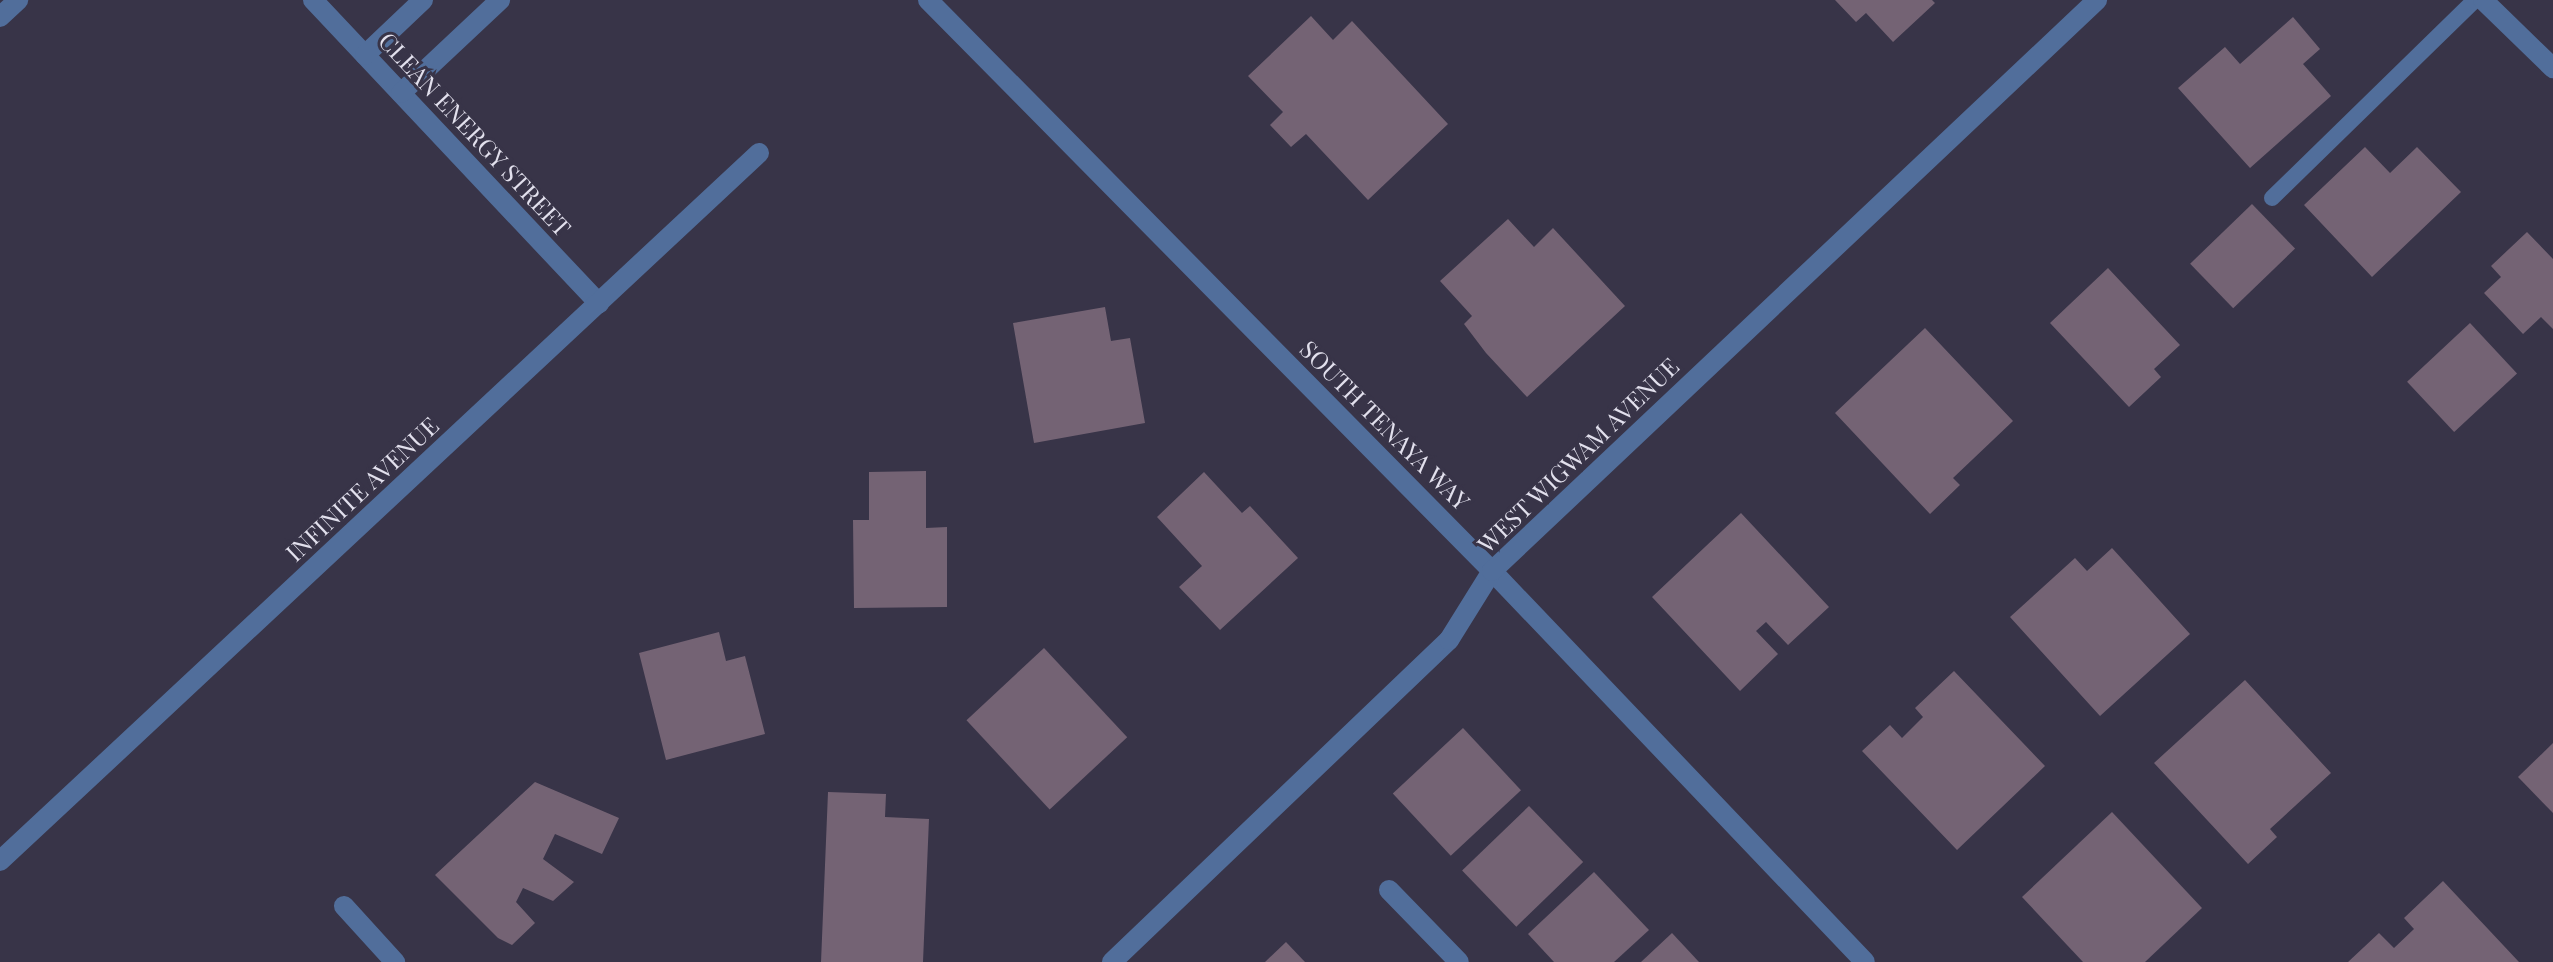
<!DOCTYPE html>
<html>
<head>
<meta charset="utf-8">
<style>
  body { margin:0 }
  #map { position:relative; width:2553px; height:962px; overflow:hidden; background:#383448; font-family:"Playfair Display",serif }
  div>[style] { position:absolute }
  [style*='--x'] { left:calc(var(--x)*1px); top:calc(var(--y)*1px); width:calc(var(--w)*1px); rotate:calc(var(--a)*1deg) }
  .building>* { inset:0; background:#746374; transform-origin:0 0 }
  .service>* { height:16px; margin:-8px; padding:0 8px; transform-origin:8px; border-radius:8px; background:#516e9b }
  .minor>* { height:20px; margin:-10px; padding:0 10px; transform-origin:10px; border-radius:10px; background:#516e9b }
  .tertiary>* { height:20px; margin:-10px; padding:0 10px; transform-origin:10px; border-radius:10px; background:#516e9b }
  span { translate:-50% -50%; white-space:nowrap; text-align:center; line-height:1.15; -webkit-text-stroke:6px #383448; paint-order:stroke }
  .street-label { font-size:24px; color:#e2e0ed }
</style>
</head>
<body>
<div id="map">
  <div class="building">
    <i style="clip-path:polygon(1835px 0,1932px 0,1935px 3px,1893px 42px,1866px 13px,1856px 22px)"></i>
    <i style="clip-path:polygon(1311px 16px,1333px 40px,1352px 21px,1448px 124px,1368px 200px,1306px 134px,1291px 147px,1270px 125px,1283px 112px,1248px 76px)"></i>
    <i style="clip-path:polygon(2293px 17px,2320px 49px,2303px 64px,2331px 96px,2250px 168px,2178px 88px,2225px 47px,2240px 64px)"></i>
    <i style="clip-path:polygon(2365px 147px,2390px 173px,2417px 147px,2461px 192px,2372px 277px,2304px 205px)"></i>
    <i style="left:2252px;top:204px;width:62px;height:86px;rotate:46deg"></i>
    <i style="clip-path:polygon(1508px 219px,1534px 247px,1553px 228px,1625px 306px,1527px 397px,1486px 353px,1464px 324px,1472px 316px,1440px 281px)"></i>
    <i style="clip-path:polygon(2527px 232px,2553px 259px,2553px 329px,2541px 317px,2523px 334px,2484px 293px,2501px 277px,2491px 266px)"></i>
    <i style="clip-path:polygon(2108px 268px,2180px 345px,2154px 369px,2161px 377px,2129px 407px,2050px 323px)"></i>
    <i style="clip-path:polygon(1105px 307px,1111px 341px,1130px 338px,1145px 423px,1034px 443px,1013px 323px)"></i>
    <i style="left:2470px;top:323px;width:69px;height:86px;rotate:47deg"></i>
    <i style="clip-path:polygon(1925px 328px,2013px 421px,1953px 478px,1960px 485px,1930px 514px,1835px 413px)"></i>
    <i style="clip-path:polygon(926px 471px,926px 528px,947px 527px,947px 607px,854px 608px,853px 520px,869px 520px,869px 472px)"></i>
    <i style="clip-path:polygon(1204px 472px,1242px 513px,1250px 506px,1298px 558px,1220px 630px,1179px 587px,1202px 566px,1157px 517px)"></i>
    <i style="clip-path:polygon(1741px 513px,1829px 607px,1788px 645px,1766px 622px,1756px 631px,1778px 654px,1740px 691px,1652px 597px)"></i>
    <i style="clip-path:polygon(2112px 548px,2190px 634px,2100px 716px,2010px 617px,2075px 558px,2087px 571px)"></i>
    <i style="clip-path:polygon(719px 632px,726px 661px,745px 656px,765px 734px,666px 760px,639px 653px)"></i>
    <i style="left:1044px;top:648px;width:122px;height:106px;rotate:47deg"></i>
    <i style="clip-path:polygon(1954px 671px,2045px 766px,1957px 850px,1862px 751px,1890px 725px,1902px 738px,1923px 717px,1915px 708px)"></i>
    <i style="clip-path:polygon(2245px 680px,2331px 773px,2270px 829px,2277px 837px,2248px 864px,2154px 763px)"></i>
    <i style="left:1463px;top:728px;width:85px;height:96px;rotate:47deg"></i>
    <i style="clip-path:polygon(2553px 743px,2553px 813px,2518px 777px)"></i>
    <i style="clip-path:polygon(535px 782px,619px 818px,602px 854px,555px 834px,543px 859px,574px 882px,553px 901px,523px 888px,516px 902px,535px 923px,512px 945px,498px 938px,435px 875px)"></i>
    <i style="clip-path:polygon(828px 792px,886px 794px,885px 817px,929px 819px,923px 962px,821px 962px)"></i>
    <i style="left:1529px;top:806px;width:78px;height:93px;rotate:46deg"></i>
    <i style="clip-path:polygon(2112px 812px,2202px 908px,2145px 962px,2083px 962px,2022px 897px)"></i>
    <i style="clip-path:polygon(1594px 872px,1649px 930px,1614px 962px,1554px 962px,1528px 934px)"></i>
    <i style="clip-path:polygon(2443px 881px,2519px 962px,2348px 962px,2379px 933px,2394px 948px,2414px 929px,2404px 918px)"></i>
    <i style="clip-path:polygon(1672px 933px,1699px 962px,1641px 962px)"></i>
    <i style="clip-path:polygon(1286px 942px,1305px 962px,1265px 962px)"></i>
  </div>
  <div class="service">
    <i style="--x:2272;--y:198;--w:284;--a:-44.3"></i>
  </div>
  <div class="minor">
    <i style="--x:313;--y:0;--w:417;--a:46.7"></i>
    <i style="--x:2483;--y:0;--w:98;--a:44.2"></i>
    <i style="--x:0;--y:17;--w:25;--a:-43"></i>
    <i style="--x:365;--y:55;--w:80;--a:-43.5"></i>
    <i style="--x:401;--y:93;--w:136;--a:-43.2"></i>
    <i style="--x:0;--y:861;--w:1038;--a:-43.01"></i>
    <i style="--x:1389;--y:890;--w:100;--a:45.8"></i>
    <i style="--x:344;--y:906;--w:76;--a:47.7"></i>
  </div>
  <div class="tertiary">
    <i style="--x:928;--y:0;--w:803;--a:45.35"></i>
    <i style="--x:1492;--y:571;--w:540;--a:46.35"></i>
    <i style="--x:1112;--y:962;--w:466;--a:-43.7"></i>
    <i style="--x:1449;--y:640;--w:81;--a:-58.1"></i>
    <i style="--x:1492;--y:571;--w:832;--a:-43.34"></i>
  </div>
  <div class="street-label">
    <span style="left:475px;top:134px;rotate:47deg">CLEAN ENERGY STREET</span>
    <span style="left:1385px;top:425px;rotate:45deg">SOUTH TENAYA WAY</span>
    <span style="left:1578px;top:455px;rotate:-44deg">WEST WIGWAM AVENUE</span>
    <span style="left:362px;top:489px;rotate:-43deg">INFINITE AVENUE</span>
  </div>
</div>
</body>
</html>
